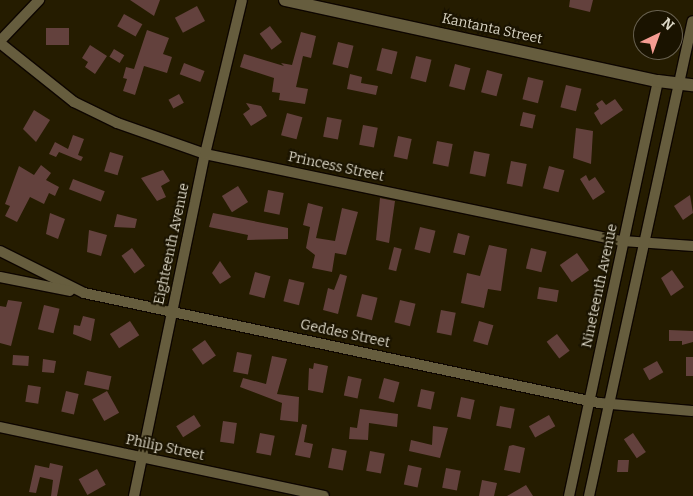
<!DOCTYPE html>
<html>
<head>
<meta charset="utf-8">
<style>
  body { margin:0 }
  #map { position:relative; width:693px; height:496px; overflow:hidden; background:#251c00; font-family:Bitter,serif }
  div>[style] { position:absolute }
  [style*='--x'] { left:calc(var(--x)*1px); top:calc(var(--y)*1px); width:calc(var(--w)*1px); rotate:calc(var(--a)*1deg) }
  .building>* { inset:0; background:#63413d; transform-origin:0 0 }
  .roads { filter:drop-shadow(1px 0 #0e0600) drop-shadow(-1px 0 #0e0600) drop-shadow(0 1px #0e0600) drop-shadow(0 -1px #0e0600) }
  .minor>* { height:10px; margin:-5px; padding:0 5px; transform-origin:5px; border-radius:5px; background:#665d3e }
  .tertiary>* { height:12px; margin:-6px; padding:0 6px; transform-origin:6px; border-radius:6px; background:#665d3e }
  span { translate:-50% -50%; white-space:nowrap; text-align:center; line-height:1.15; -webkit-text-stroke:4px #1a1300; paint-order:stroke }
  .street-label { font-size:14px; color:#dcd7c6 }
  .north { position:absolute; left:633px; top:10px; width:50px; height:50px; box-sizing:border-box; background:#1a1300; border:1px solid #68614f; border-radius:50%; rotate:42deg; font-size:14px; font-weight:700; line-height:20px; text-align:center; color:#dcd7c6 }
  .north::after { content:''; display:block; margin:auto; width:18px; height:22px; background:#f59c92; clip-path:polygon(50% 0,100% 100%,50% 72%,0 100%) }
</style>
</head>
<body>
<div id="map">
  <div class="building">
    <i style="clip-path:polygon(130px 0,160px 0,154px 16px)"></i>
    <i style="clip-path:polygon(570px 0,593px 0,590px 12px,569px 7px)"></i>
    <i style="left:197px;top:6px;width:17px;height:25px;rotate:62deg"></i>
    <i style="left:124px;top:14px;width:21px;height:14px;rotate:29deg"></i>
    <i style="left:270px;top:26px;width:20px;height:13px;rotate:53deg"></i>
    <i style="left:46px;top:28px;width:23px;height:17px"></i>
    <i style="clip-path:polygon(147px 30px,169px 38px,163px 54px,172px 57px,167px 73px,144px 66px,135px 95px,123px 91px,127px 79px,123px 78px,126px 67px,134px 69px)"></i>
    <i style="clip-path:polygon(301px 32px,316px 36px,311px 58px,303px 56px,296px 87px,308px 89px,305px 104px,279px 100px,280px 93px,272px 92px,274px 78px,240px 67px,244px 54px,284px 66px,281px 63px,292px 65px)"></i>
    <i style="left:338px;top:42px;width:16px;height:23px;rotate:14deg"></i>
    <i style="clip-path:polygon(90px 45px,107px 56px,95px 74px,85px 67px,88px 62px,82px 58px)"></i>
    <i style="left:382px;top:48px;width:16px;height:23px;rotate:14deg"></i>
    <i style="left:114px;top:49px;width:12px;height:9px;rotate:31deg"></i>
    <i style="left:416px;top:56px;width:16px;height:23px;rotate:14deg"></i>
    <i style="left:184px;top:63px;width:22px;height:12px;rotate:21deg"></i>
    <i style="left:455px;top:64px;width:16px;height:23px;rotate:15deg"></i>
    <i style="left:487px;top:70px;width:16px;height:23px;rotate:15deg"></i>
    <i style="clip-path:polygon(350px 74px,362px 77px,361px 83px,378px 86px,376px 95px,347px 89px)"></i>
    <i style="left:528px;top:77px;width:16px;height:23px;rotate:14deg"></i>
    <i style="left:566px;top:85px;width:16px;height:23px;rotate:14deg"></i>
    <i style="left:179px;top:94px;width:10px;height:12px;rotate:61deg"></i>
    <i style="clip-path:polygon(615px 99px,623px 110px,601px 125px,594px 113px,599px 109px,596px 104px,602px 100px,606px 105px)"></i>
    <i style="clip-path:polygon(246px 103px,261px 106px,267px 116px,251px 126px,243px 114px,250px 109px)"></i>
    <i style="clip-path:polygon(34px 110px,50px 120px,36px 142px,23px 129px)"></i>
    <i style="left:523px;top:112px;width:13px;height:14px;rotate:13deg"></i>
    <i style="left:287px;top:113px;width:16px;height:23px;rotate:15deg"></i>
    <i style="left:327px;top:117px;width:15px;height:20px;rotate:11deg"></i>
    <i style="left:363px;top:125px;width:15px;height:20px;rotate:11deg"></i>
    <i style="clip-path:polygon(576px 128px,593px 131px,591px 164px,573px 158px)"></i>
    <i style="clip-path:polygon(73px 135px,84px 139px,78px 155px,83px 157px,81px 161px,59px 152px,56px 157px,49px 154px,55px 142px,68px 149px)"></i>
    <i style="left:398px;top:136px;width:14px;height:21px;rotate:12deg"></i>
    <i style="left:437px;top:141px;width:16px;height:23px;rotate:11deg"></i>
    <i style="left:474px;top:151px;width:16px;height:23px;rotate:11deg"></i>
    <i style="left:110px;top:152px;width:14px;height:20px;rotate:17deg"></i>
    <i style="left:511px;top:161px;width:16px;height:23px;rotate:11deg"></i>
    <i style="clip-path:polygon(41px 165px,51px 173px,46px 180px,59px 187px,55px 196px,49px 193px,44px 204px,30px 197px,17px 222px,5px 216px,10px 206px,5px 204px,19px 166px,34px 175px)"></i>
    <i style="left:549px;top:166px;width:16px;height:23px;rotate:15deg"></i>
    <i style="clip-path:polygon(163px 170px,170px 181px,161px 186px,166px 197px,157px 201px,141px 178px)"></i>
    <i style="clip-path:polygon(586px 175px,589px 181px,595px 177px,605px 192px,593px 200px,580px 179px)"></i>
    <i style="left:73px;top:179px;width:34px;height:11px;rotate:21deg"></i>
    <i style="left:238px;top:186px;width:19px;height:19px;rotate:58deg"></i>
    <i style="left:268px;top:190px;width:16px;height:22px;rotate:11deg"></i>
    <i style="clip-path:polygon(690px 195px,693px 213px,683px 220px,674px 206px)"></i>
    <i style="clip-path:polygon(380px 198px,395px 201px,389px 243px,376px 240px)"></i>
    <i style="clip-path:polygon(308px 203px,323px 207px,316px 238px,335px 241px,342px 208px,358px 212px,346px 255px,335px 253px,332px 272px,312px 268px,315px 255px,306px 248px,310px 227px,303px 225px)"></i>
    <i style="clip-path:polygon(50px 213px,65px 219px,58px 239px,46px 234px)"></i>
    <i style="clip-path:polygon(213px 213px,288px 228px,288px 239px,247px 240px,248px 235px,209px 227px)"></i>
    <i style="clip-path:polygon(117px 214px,137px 219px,135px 228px,114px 227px)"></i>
    <i style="left:420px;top:227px;width:16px;height:23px;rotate:14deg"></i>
    <i style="clip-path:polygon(89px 230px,107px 235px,101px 256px,87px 252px)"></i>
    <i style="left:458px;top:233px;width:12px;height:20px;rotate:14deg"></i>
    <i style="clip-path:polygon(489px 245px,507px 249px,501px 291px,488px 289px,484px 308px,461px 303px,467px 273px,480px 276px)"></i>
    <i style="left:394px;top:247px;width:8px;height:23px;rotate:14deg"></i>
    <i style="left:132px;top:248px;width:22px;height:13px;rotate:54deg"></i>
    <i style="left:531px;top:248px;width:16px;height:21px;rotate:14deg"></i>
    <i style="left:577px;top:253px;width:21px;height:21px;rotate:55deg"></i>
    <i style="clip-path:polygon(220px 261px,231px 277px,220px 284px,212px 273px)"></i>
    <i style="clip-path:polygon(672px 270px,684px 287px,671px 296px,661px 278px)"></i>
    <i style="left:255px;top:272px;width:16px;height:23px;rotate:15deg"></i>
    <i style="clip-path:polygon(340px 274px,347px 276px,338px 314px,323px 310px,328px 288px,334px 290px)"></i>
    <i style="left:289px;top:279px;width:16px;height:23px;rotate:14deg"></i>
    <i style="left:539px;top:287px;width:20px;height:12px;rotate:9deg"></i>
    <i style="left:362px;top:294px;width:16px;height:23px;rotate:14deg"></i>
    <i style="clip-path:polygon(8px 300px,22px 302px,11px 346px,0 343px,0 306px,6px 307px)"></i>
    <i style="left:400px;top:300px;width:16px;height:23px;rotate:14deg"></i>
    <i style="left:44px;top:305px;width:16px;height:25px;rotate:14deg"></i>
    <i style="left:441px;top:310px;width:15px;height:23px;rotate:11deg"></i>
    <i style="clip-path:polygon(83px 316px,95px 319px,91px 341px,73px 334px,74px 325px,80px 326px)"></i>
    <i style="left:130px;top:321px;width:17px;height:24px;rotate:57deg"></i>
    <i style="left:479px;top:321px;width:15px;height:21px;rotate:16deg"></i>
    <i style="clip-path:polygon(669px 330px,693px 331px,693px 342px,682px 345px,682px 341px,669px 341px)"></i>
    <i style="left:557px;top:334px;width:21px;height:13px;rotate:53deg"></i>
    <i style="left:205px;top:340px;width:19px;height:16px;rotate:55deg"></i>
    <i style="left:237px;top:352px;width:15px;height:20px;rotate:11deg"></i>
    <i style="left:13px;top:355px;width:16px;height:10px;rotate:4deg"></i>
    <i style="clip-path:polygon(272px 356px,287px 359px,277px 394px,299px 397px,298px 422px,280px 420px,282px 403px,240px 387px,243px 378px,266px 384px)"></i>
    <i style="left:686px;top:357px;width:7px;height:19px"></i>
    <i style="clip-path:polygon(43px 359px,56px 361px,54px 373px,42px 372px)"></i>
    <i style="left:657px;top:361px;width:13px;height:16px;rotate:61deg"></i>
    <i style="clip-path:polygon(314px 363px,328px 366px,323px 393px,308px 390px,309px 368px,313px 369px)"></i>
    <i style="left:87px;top:371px;width:25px;height:14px;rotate:12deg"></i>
    <i style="left:348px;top:376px;width:14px;height:20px;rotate:12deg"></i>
    <i style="left:384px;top:378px;width:16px;height:21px;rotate:15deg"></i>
    <i style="left:28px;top:385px;width:13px;height:17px;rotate:9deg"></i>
    <i style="left:421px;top:389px;width:14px;height:18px;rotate:12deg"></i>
    <i style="left:66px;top:391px;width:13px;height:21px;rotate:13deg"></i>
    <i style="left:107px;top:391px;width:25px;height:17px;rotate:61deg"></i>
    <i style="left:461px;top:397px;width:14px;height:20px;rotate:12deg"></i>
    <i style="left:500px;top:406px;width:15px;height:20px;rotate:11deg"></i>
    <i style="clip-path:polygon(360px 409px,398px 414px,397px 427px,369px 423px,368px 440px,349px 439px,350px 427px,357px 428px)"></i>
    <i style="left:194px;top:415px;width:13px;height:21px;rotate:58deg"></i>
    <i style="left:549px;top:415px;width:13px;height:23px;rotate:61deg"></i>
    <i style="left:223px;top:421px;width:14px;height:21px;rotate:8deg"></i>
    <i style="clip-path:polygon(302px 424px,307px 425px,304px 442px,313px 444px,310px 458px,295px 455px)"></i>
    <i style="clip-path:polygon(433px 426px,448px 428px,440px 458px,409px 451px,411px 440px,432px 445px)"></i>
    <i style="left:260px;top:433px;width:15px;height:20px;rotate:11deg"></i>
    <i style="left:633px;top:433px;width:23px;height:11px;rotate:56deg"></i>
    <i style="clip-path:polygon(513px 445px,525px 448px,520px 473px,504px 470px,509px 446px)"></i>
    <i style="left:332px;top:448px;width:15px;height:20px;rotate:11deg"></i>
    <i style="left:370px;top:451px;width:15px;height:20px;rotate:11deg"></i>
    <i style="clip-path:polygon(618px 460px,629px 460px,628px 472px,617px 472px)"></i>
    <i style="clip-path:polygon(50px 463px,63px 466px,57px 496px,51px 496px,53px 480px,40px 477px,36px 493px,29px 492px,35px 465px,49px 468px)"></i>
    <i style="left:408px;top:465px;width:14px;height:20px;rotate:12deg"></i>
    <i style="left:446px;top:468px;width:15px;height:20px;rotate:11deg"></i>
    <i style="left:97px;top:469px;width:18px;height:21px;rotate:61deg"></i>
    <i style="clip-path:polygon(482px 480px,497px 483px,494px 496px,479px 496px)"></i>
    <i style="clip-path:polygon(526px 485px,533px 496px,507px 496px)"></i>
  </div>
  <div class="roads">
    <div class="minor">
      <i style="--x:0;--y:41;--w:57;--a:-46.4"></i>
      <i style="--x:0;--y:43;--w:95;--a:38.6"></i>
      <i style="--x:74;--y:102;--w:48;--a:26"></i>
      <i style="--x:117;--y:123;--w:93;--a:19.4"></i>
      <i style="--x:205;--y:154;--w:427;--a:11.8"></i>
      <i style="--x:623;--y:241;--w:70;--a:4.1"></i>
      <i style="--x:0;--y:251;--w:94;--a:26.6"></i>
      <i style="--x:84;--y:293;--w:527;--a:12.06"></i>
      <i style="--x:599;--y:403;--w:94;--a:4.9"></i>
      <i style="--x:0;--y:277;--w:71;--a:11.3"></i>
      <i style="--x:0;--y:427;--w:331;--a:12"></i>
      <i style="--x:134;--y:496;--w:349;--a:-78.3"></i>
      <i style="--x:205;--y:154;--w:158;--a:-76.5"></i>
      <i style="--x:569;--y:496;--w:424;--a:-77.9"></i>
      <i style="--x:589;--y:496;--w:486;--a:-77.7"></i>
    </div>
    <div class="tertiary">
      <i style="--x:285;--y:0;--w:382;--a:12.3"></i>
      <i style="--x:658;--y:81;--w:35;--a:7"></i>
    </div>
  </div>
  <div class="street-label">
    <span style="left:492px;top:29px;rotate:12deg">Kantanta Street</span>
    <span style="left:336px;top:167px;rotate:12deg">Princess Street</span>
    <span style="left:172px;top:244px;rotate:-78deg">Eighteenth Avenue</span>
    <span style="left:600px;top:286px;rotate:-78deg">Nineteenth Avenue</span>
    <span style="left:345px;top:334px;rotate:12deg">Geddes Street</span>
    <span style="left:165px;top:448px;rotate:12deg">Philip Street</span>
  </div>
  <div class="north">N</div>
</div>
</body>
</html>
